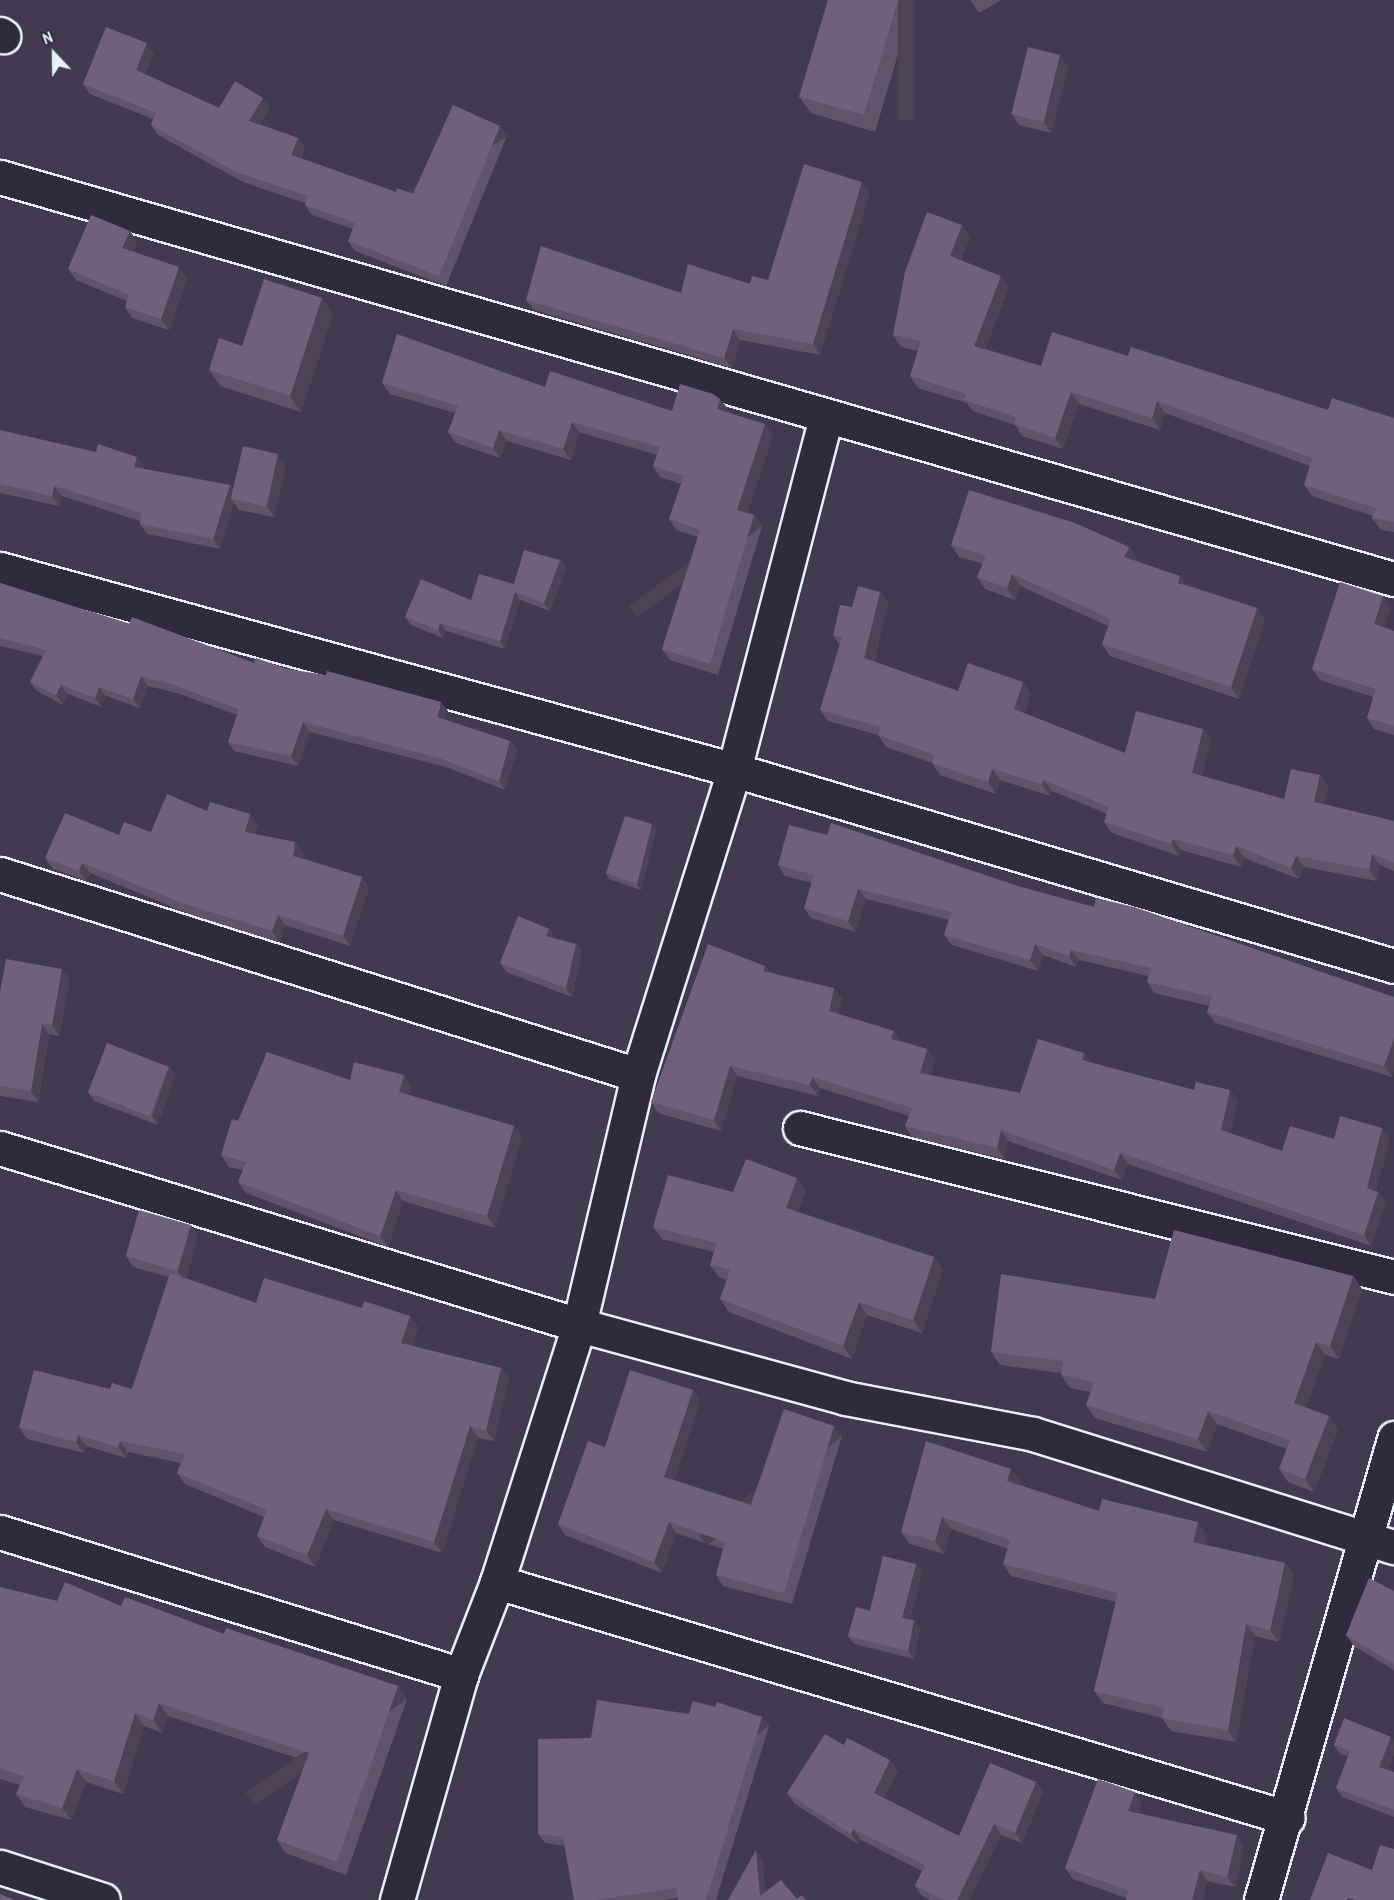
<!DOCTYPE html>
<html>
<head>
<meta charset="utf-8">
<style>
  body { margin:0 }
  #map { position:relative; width:1394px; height:1900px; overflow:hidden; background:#423a50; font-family:"Patrick Hand",sans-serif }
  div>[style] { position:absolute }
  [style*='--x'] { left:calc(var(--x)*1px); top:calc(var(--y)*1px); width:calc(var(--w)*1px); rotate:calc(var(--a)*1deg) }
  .roads { filter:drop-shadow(2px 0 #e8f1f8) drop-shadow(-2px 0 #e8f1f8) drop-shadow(0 2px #e8f1f8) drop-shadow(0 -2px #e8f1f8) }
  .minor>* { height:33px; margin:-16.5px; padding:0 16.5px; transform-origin:16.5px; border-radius:16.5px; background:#2f2a3d }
  .tertiary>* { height:33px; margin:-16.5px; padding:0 16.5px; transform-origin:16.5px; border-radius:16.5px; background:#2f2a3d }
  .wall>* { inset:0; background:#60536a }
  .shaded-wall>* { inset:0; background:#4e4356; transform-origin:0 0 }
  .building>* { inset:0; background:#70607b; transform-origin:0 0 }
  span { translate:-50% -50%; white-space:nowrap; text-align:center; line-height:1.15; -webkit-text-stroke:4.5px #2f2a3d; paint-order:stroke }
  .north { position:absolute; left:24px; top:24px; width:60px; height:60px; -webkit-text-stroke:4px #2f2a3d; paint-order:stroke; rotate:338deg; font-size:16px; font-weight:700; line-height:24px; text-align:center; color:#e8f1f8 }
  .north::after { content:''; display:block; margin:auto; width:21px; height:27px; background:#e8f1f8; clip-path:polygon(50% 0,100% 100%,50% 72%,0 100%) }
</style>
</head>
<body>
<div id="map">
  <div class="roads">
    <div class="minor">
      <i style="--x:0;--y:34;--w:4;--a:34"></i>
      <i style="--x:0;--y:177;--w:1451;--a:16.09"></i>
      <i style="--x:0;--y:569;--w:761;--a:15.31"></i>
      <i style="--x:734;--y:770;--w:688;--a:16.54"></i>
      <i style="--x:0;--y:874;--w:669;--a:17.49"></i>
      <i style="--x:800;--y:1128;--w:612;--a:14.08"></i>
      <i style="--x:0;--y:1532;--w:483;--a:17.2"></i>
      <i style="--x:497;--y:1582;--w:825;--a:16.61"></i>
      <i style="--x:0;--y:1867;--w:108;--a:17.8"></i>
      <i style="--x:397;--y:1900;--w:234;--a:-74.1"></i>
      <i style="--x:461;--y:1675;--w:100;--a:-68.8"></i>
      <i style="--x:497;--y:1582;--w:270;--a:-72.3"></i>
      <i style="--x:579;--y:1325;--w:257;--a:-76.7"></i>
      <i style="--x:638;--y:1075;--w:320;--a:-72.5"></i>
      <i style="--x:734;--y:770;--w:365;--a:-75.4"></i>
      <i style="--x:1261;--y:1900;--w:481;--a:-73.9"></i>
    </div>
    <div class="tertiary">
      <i style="--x:0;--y:1148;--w:605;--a:17"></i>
      <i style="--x:579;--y:1325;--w:276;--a:15.3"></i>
      <i style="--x:845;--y:1398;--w:191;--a:10.8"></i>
      <i style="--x:1033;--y:1434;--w:378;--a:17.4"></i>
    </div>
  </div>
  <div class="wall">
    <i style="clip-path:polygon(828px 0,914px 0,875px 132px,811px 113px,799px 97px)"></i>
    <i style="clip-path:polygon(970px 0,1002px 0,979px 13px)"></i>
    <i style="clip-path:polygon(154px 53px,145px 74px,219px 108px,270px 108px,260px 124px,298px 138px,305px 148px,301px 158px,396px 192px,413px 194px,507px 136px,446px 286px,355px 251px,348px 241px,353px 229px,312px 215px,305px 205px,305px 203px,243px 182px,158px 135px,151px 125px,153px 119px,90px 94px,83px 84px)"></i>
    <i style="clip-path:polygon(1068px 66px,1051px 133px,1019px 125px,1012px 114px)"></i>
    <i style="clip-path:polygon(870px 192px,820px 355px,740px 340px,732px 368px,534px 310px,526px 300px,681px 293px,768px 280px)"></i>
    <i style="clip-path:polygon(130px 231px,137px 242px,133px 251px,187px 278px,169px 330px,132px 318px,125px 307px,127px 301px,76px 280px,68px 269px)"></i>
    <i style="clip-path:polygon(970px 237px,961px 260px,1009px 287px,985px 349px,1041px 366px,1128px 356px,1328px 410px,1394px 418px,1394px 532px,1381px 530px,1372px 518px,1373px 516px,1312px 496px,1304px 485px,1310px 466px,1165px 413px,1160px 430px,1079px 404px,1063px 449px,1022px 436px,1015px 425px,973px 411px,967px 403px,918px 388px,910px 376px,918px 351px,901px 347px,893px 335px)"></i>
    <i style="clip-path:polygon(333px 314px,301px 412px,220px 386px,209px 370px,242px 346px)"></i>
    <i style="clip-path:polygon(382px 383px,545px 387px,672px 411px,720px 399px,728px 409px,727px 412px,773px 435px,747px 513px,754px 515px,762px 526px,718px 675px,670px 660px,662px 649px,698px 537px,676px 530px,669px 519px,681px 484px,660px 477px,653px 466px,657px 455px,579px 432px,571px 460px,507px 441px,500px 458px,456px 443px,448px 432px,455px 413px,390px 394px)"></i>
    <i style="clip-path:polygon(0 430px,144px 467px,144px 469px,230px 485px,234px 490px,286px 465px,274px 517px,239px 510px,234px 503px,220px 549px,147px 534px,140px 524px,140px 521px,62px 496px,59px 506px,0 493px)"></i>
    <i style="clip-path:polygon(951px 545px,1129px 547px,1137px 559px,1136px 561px,1187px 585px,1257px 608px,1265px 619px,1239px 699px,1110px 656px,1102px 644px,1108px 626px,1020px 586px,1015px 600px,985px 589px,977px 577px,983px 564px,959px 557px)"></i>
    <i style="clip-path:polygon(560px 560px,566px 568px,550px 611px,520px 600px,505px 649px,446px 631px,443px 638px,411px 625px,405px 617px,471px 600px,514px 584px)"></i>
    <i style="clip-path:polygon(0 583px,254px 663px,287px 669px,448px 711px,445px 720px,510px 741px,517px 750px,505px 790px,446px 767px,310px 732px,298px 766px,234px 751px,228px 742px,237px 715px,177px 693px,148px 686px,140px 708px,106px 696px,101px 707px,68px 694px,63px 705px,37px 691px,30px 682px,43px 656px,0 646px)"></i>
    <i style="clip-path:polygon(880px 592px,888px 603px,874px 662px,958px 691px,1023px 682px,1031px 694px,1024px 713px,1125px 753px,1203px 729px,1211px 740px,1202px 776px,1284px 799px,1328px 786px,1324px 804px,1394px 821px,1394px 871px,1380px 865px,1377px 881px,1304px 867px,1299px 879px,1244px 858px,1241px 867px,1181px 850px,1179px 856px,1112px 833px,1104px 822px,1107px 814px,1052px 791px,1050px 796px,1000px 780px,996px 794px,940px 775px,932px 763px,886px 747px,878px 735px,828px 721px,820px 710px,840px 645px,833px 635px,852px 607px)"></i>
    <i style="clip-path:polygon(1383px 596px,1391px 607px,1384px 627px,1394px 631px,1394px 735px,1374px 729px,1367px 718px,1373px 697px,1320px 680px,1312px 669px)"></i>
    <i style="clip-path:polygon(207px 811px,250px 814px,258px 825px,255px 834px,295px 842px,303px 853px,302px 858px,362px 877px,369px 888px,350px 946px,285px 925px,279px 942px,192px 915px,90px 873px,86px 881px,53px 869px,45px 858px,119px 835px,151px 832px)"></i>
    <i style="clip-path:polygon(652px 824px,656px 830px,641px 890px,609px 879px,606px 873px)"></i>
    <i style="clip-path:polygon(778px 865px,1018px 886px,1394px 997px,1392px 1077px,1215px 1023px,1207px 1012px,1209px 1006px,1154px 993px,1147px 982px,1148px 976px,1079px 960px,1076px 967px,1043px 955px,1038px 971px,952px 945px,944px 935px,949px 920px,866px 899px,855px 932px,811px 918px,804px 908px,812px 883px,785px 876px)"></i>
    <i style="clip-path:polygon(549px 929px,555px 938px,554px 939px,576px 944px,582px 952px,572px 997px,506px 972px,500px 963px)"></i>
    <i style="clip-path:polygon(765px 966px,770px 972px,842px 998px,838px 1014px,894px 1031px,901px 1041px,927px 1049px,935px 1060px,930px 1075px,1020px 1093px,1084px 1053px,1091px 1063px,1194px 1090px,1238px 1100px,1230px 1133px,1282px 1151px,1382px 1128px,1390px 1138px,1376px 1191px,1378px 1192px,1386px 1202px,1371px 1246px,1128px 1164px,1122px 1180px,1008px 1141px,1004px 1159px,912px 1137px,905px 1126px,909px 1116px,820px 1088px,818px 1096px,737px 1076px,721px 1131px,658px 1113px,651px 1102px)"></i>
    <i style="clip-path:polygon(70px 979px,59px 1036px,49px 1034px,38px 1102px,0 1096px,0 992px)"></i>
    <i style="clip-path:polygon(169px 1067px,175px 1076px,158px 1125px,94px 1101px,88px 1092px)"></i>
    <i style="clip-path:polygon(350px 1080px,411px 1086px,409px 1095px,514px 1126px,522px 1137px,495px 1228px,403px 1201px,388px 1247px,246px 1193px,238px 1182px,243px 1170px,229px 1167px,221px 1155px,238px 1121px)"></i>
    <i style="clip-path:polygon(797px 1178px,806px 1191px,798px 1212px,934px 1257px,943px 1270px,922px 1333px,867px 1315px,852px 1359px,729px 1312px,720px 1299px,727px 1280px,719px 1277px,710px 1265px,714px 1252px,662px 1239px,653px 1227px,733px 1192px)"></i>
    <i style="clip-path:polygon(198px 1236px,186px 1278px,256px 1303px,362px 1308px,410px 1316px,418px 1328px,412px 1346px,501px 1368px,509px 1379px,494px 1441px,478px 1438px,442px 1553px,334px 1520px,315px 1567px,265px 1547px,257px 1536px,264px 1517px,185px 1484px,177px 1473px,181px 1463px,128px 1452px,126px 1458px,86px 1446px,84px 1453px,27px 1439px,19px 1427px,110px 1389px,132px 1389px,169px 1277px,133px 1267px,126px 1256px)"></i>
    <i style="clip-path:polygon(1353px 1276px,1362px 1289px,1339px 1359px,1325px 1355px,1306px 1408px,1329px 1416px,1338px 1429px,1314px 1492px,1288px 1482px,1279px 1469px,1287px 1449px,1217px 1424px,1207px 1452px,1095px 1418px,1086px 1405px,1091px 1392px,1070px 1388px,1061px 1375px,1061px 1373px,1000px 1365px,991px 1352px,1155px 1299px)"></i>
    <i style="clip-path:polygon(693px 1390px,700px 1401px,674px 1480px,751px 1505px,842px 1436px,792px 1604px,723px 1586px,716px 1575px,723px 1549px,676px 1533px,662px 1573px,565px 1535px,558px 1524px,605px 1447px)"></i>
    <i style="clip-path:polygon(1020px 1481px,1019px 1485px,1099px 1511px,1207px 1534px,1204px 1545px,1285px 1563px,1294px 1575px,1279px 1642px,1255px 1636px,1236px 1742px,1171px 1731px,1162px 1718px,1103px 1703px,1094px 1691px,1116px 1602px,1011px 1576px,1003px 1564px,1008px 1549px,951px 1529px,944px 1554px,910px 1544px,901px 1532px)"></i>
    <i style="clip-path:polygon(916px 1564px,922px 1572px,910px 1620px,920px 1628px,914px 1659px,854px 1644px,848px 1636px,870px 1611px)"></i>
    <i style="clip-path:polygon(0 1587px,57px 1601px,121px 1606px,224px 1634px,398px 1686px,407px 1699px,346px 1875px,285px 1853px,277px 1840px,306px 1761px,168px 1716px,162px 1733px,144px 1726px,123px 1794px,86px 1782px,71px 1820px,25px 1807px,16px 1794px,20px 1785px,0 1779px)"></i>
    <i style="clip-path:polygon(1394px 1591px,1394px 1670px,1354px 1646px,1346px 1635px)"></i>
    <i style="clip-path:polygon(715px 1707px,762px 1717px,769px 1726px,716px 1900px,678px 1900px,677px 1898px,665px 1900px,574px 1900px,565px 1846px,545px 1843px,538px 1834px,591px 1738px)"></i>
    <i style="clip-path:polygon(844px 1745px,898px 1771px,884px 1798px,959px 1836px,1036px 1782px,1043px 1792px,1022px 1843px,1001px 1835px,969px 1900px,930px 1900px,922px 1896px,915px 1886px,922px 1871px,861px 1840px,858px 1844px,795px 1804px,787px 1793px)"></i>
    <i style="clip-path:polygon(1334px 1745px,1394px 1754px,1388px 1770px,1394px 1772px,1394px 1817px,1342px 1797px,1336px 1788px,1348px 1756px,1340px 1754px)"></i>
    <i style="clip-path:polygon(1142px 1803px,1139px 1813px,1244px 1846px,1235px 1887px,1207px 1881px,1203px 1900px,1126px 1900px,1126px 1898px,1073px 1879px,1065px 1868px)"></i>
  </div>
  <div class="shaded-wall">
    <i style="left:898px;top:0;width:16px;height:120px"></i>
    <i style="clip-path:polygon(147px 43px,154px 53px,143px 80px,136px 70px)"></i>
    <i style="clip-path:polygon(1060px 55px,1068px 66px,1051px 133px,1044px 122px)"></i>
    <i style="clip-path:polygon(263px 98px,270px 108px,256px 131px,249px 121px)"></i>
    <i style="left:500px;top:126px;width:12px;height:162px;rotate:55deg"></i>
    <i style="clip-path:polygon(298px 138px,305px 148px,298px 165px,291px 155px)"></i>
    <i style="clip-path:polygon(862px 182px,870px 192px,820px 355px,813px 344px)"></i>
    <i style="clip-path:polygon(962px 225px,970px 237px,958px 268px,950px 256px)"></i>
    <i style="clip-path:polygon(130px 231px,137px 242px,130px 259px,122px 248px)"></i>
    <i style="clip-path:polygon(179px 267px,187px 278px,169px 330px,161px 319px)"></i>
    <i style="clip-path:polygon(1001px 276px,1009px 287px,982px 358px,974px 346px)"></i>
    <i style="clip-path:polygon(322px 298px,333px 314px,301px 412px,290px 396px)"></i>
    <i style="clip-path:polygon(733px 329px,740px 340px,732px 368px,724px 358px)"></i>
    <i style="clip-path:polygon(1071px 392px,1079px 404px,1063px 449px,1055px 438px)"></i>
    <i style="clip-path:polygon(720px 399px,728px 409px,724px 420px,717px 409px)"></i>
    <i style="clip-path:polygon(1157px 401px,1165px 413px,1160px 430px,1152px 418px)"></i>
    <i style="clip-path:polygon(572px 422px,579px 432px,571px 460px,563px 449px)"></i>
    <i style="clip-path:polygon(765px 424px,773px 435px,745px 521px,737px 510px)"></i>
    <i style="clip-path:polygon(499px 430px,507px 441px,500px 458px,493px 448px)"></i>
    <i style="clip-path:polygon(278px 454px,286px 465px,274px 517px,267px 506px)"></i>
    <i style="clip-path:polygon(137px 457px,144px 467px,141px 478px,134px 467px)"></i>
    <i style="clip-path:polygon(230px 485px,237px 495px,232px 499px,234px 503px,220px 549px,213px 539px)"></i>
    <i style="clip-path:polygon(54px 486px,62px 496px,59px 506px,52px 496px)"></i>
    <i style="left:754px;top:515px;width:14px;height:155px;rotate:54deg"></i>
    <i style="clip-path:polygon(1129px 547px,1137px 559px,1133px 569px,1124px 557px)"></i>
    <i style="clip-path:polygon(560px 560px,566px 568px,550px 611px,544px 603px)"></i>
    <i style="clip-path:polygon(1012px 574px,1020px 586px,1015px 600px,1007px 588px)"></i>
    <i style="clip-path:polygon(1180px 576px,1189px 588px,1178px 583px)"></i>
    <i style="clip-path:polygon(515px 592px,520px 600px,505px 649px,500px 641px)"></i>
    <i style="clip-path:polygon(880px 592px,888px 603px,872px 670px,864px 658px)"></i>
    <i style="clip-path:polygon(1383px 596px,1391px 607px,1382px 635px,1374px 624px)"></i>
    <i style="clip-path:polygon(1257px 608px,1265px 619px,1239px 699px,1231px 687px)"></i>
    <i style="clip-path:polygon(440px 623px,446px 631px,443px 638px,438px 630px)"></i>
    <i style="clip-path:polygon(141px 676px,148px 686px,140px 708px,133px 699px)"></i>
    <i style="clip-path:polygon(1023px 682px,1031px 694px,1022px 720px,1014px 709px)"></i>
    <i style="clip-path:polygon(61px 685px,68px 694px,63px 705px,56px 695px)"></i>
    <i style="clip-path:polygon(99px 687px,106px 696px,101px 707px,95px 698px)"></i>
    <i style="clip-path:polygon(441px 702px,448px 711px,444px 726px,437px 717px)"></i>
    <i style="clip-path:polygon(303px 722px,310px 732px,298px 766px,291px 756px)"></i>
    <i style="clip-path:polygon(1203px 729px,1211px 740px,1200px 785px,1192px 773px)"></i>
    <i style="clip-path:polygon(510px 741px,517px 750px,505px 790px,499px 781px)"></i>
    <i style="clip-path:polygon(992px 769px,1000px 780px,996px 794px,988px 782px)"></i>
    <i style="clip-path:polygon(1320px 775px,1328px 786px,1322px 814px,1314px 802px)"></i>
    <i style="clip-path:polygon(1044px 780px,1052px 791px,1050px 796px,1042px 784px)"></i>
    <i style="clip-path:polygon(250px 814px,258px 825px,252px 843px,245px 832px)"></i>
    <i style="clip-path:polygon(652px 824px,656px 830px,641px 890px,637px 884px)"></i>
    <i style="clip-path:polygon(1173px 839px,1181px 850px,1179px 856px,1171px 844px)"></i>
    <i style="clip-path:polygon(295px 842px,303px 853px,300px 866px,293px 856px)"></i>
    <i style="clip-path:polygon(1236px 846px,1244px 858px,1241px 867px,1233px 855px)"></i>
    <i style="clip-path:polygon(1372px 854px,1380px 865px,1377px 881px,1369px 869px)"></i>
    <i style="clip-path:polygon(1296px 856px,1304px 867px,1299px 879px,1291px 868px)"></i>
    <i style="clip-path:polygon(82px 863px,90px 873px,86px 881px,79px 871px)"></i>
    <i style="clip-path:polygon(362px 877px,369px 888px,350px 946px,343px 936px)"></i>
    <i style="clip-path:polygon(858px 889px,866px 899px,855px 932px,848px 921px)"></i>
    <i style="clip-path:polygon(278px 915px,285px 925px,279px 942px,272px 931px)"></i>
    <i style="clip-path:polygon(549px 929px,555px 938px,552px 945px,546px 936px)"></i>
    <i style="clip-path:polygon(576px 944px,582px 952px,572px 997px,566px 988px)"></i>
    <i style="clip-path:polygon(1035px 944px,1043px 955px,1038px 971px,1030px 960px)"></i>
    <i style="clip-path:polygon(1071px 950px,1079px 960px,1076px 967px,1069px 956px)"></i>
    <i style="clip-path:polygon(765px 966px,773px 976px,763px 971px)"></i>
    <i style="clip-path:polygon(62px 969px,70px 979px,59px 1036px,52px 1025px)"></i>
    <i style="clip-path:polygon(834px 988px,842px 998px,836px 1022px,829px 1011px)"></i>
    <i style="clip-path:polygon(42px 1024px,49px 1034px,38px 1102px,31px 1091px)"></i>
    <i style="clip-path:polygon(894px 1031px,901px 1042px,891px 1039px)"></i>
    <i style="clip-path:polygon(1394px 1039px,1394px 1071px,1392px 1077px,1384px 1066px)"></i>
    <i style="clip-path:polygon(927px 1049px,935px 1060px,927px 1084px,920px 1073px)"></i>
    <i style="clip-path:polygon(1084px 1053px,1092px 1064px,1082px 1060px)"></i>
    <i style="clip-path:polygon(730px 1066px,737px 1076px,721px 1131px,714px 1120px)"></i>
    <i style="clip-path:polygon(169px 1067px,175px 1076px,158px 1125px,152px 1116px)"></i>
    <i style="clip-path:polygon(404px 1075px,411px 1086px,407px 1103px,399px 1092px)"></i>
    <i style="clip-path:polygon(812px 1077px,820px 1088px,818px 1096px,810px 1085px)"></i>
    <i style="clip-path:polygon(1230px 1090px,1238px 1100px,1229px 1141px,1221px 1130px)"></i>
    <i style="clip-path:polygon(514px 1126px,522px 1137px,495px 1228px,487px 1216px)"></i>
    <i style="clip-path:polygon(1382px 1128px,1390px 1138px,1374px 1199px,1367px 1188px)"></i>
    <i style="clip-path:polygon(1001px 1130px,1008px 1141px,1004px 1159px,997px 1148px)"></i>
    <i style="clip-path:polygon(1120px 1153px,1128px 1164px,1122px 1180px,1114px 1170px)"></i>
    <i style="clip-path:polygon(797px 1178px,806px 1191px,795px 1221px,786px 1208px)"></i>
    <i style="clip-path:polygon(396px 1190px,403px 1201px,388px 1247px,380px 1236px)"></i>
    <i style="clip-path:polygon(1378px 1192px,1386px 1202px,1371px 1246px,1364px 1235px)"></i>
    <i style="clip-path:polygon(191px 1225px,198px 1236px,185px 1281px,177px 1270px)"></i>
    <i style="clip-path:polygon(934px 1257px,943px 1270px,922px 1333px,913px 1320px)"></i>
    <i style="clip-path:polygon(1353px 1276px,1362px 1289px,1339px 1359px,1330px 1346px)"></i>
    <i style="clip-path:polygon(859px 1302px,867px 1315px,852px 1359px,843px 1346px)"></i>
    <i style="clip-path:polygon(410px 1316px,418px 1328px,409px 1355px,401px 1343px)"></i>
    <i style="clip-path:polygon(1316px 1342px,1325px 1355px,1303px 1416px,1294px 1403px)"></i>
    <i style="clip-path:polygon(501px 1368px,509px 1379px,494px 1441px,486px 1430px)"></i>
    <i style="clip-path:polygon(693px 1390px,700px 1401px,672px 1487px,664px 1477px)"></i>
    <i style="clip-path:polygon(1208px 1411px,1217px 1424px,1207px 1452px,1198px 1439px)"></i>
    <i style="clip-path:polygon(1329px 1416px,1338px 1429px,1314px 1492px,1305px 1479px)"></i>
    <i style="clip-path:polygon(470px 1426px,478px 1438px,442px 1553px,434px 1542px)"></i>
    <i style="left:834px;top:1426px;width:13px;height:174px;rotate:51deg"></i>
    <i style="clip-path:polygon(78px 1435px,86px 1446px,84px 1453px,76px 1442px)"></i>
    <i style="clip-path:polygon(120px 1441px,128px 1452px,126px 1458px,118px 1447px)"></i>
    <i style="clip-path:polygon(1011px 1469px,1020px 1481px,1016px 1494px,1007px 1481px)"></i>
    <i style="clip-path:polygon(326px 1509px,334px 1520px,315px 1567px,307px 1555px)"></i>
    <i style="clip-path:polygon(942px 1517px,951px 1529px,944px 1554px,935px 1541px)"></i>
    <i style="clip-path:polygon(669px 1522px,676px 1533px,662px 1573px,654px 1562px)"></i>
    <i style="clip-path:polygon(1198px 1522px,1207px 1534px,1201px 1554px,1193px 1542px)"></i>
    <i style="clip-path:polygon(1285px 1563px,1294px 1575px,1279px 1642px,1270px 1630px)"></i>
    <i style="clip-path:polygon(916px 1564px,922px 1572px,908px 1626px,902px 1618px)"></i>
    <i style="clip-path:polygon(914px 1620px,920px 1628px,914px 1659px,908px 1651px)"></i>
    <i style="clip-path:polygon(1246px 1624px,1255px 1636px,1236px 1742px,1228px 1730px)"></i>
    <i style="left:398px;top:1686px;width:16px;height:186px;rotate:55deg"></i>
    <i style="clip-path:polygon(159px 1703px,168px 1716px,162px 1733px,153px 1720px)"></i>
    <i style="clip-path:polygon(135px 1713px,144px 1726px,123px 1794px,114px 1781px)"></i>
    <i style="left:762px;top:1717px;width:11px;height:191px;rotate:52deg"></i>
    <i style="clip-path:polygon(1391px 1737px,1394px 1741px,1394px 1754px,1386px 1776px,1379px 1767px)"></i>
    <i style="clip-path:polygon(890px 1760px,898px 1771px,881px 1803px,874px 1793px)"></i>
    <i style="clip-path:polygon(77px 1769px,86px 1782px,71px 1820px,62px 1808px)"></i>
    <i style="clip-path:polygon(1036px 1782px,1043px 1792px,1022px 1843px,1015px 1833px)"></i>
    <i style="clip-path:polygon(1135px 1792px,1142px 1803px,1136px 1822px,1128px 1811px)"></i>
    <i style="clip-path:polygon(994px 1824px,1001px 1835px,969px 1900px,957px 1900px)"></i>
    <i style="clip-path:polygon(853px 1829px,861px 1840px,858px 1844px,851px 1834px)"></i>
    <i style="clip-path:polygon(1237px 1835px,1244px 1846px,1235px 1887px,1227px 1877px)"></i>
    <i style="clip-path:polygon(756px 1850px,763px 1860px,766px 1900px,760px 1896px)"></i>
    <i style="clip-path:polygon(1200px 1870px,1207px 1881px,1203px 1900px,1192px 1900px)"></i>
  </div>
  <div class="building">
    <i style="clip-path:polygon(828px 0,898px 0,864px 115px,799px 97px)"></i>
    <i style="clip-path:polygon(106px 27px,147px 43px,136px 70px,219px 108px,235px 81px,263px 98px,249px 121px,298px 138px,291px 155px,396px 192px,397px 188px,413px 194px,453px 105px,500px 126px,439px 276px,348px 241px,355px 223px,305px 205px,308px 196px,236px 172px,151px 125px,156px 113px,83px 84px)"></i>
    <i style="left:1028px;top:47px;width:33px;height:69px;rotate:14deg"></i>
    <i style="clip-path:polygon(804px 164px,862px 182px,813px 344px,733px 329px,724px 358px,526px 300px,541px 246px,681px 293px,688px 264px,750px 284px,752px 276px,768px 280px)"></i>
    <i style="clip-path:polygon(927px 212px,962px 225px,950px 256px,1001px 276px,974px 346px,1041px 366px,1052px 332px,1128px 356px,1131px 347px,1328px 410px,1332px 398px,1394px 418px,1394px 522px,1372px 518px,1376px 508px,1304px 485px,1312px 458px,1157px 401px,1152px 418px,1071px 392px,1055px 438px,1014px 424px,1016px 417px,964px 400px,966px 394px,910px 376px,921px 341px,893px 335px,905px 272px)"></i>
    <i style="clip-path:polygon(91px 215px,130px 231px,122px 248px,179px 267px,161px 319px,125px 307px,129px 295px,68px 269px)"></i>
    <i style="clip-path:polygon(264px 279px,322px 298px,290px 396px,209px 370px,219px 338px,242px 346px)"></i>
    <i style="clip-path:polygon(397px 334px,545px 387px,550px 371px,672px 411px,680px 384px,713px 394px,720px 399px,717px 409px,765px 424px,737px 510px,754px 515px,710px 664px,662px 649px,700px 530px,669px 519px,684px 476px,653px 466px,660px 447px,572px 422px,563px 449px,499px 430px,493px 448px,448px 432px,458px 406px,382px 383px)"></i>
    <i style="clip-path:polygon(0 430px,96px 452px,98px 444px,137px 457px,134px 467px,230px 485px,213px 539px,140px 524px,142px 513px,54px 486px,52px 496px,0 484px)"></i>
    <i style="left:243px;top:446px;width:36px;height:54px;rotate:13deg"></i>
    <i style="clip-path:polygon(969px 490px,1075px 523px,1129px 547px,1124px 557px,1180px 576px,1178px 583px,1257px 608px,1231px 687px,1102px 644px,1111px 619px,1012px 574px,1007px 588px,977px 577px,986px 556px,951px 545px)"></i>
    <i style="clip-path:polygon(524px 550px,560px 560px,544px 603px,515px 592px,500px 641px,440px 623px,438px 630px,405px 617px,421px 579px,471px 600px,479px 574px,514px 584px)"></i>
    <i style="clip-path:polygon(1340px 582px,1383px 596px,1374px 624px,1394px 631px,1394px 726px,1367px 718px,1376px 689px,1312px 669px)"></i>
    <i style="clip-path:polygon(0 583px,129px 624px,132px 617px,254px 663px,256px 658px,287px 669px,326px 675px,327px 671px,441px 702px,437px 717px,510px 741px,499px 781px,439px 758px,303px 722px,291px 756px,228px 742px,239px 709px,171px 684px,141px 676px,133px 699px,99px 687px,95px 698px,61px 685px,56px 695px,30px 682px,46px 650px,0 638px)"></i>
    <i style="clip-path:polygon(858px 586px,880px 592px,864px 658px,958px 691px,968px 663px,1023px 682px,1014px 709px,1125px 753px,1136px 711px,1203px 729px,1192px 773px,1284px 799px,1291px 769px,1320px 775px,1314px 802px,1394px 821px,1394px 863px,1372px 854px,1369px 869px,1296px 856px,1291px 868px,1236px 846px,1233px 855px,1173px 839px,1171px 844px,1104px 822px,1109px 807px,1044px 780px,1042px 784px,992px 769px,988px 782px,932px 763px,935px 755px,878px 735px,881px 727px,820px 710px,842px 637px,833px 635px,840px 605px,852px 607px)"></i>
    <i style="clip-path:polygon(167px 794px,207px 811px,210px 802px,250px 814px,245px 832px,295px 842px,293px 856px,362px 877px,343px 936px,278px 915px,272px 931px,185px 904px,82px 863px,79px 871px,45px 858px,65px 813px,119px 835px,124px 822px,151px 832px)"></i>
    <i style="clip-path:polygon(625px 816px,652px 824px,637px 884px,606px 873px)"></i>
    <i style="clip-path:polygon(831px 823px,1018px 886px,1094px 907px,1096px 898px,1134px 907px,1394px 997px,1394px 1039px,1384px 1066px,1207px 1012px,1212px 997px,1147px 982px,1151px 968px,1071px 950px,1069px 956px,1035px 944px,1030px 960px,944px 935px,951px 912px,858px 889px,848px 921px,804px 908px,814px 875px,778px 865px,789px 825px,827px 835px)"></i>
    <i style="clip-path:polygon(518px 916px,549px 929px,546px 936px,576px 944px,566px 988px,500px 963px)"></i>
    <i style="clip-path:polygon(708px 944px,765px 966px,763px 971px,834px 988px,829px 1011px,894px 1031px,891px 1039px,927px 1049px,920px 1073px,1020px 1093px,1038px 1039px,1084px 1053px,1082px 1060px,1194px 1090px,1196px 1082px,1230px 1090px,1221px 1130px,1282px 1151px,1290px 1126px,1334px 1139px,1340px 1116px,1382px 1128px,1367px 1188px,1378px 1192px,1364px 1235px,1120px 1153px,1114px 1170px,1001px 1130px,997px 1148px,905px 1126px,912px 1108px,812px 1077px,810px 1085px,730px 1066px,714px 1120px,651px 1102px)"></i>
    <i style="clip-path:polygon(6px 959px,62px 969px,52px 1025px,42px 1024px,31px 1091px,0 1086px,0 992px)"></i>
    <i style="left:107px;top:1043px;width:66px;height:53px;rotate:21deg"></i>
    <i style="clip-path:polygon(267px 1052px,350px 1080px,354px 1062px,404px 1075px,399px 1092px,514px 1126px,487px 1216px,396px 1190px,380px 1236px,238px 1182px,246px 1162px,221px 1155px,232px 1119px,238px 1121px)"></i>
    <i style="clip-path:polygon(746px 1159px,797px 1178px,786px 1208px,934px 1257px,913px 1320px,859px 1302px,843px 1346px,720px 1299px,730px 1270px,710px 1265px,717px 1243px,653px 1227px,668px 1175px,733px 1192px)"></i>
    <i style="left:139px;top:1210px;width:54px;height:48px;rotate:16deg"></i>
    <i style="clip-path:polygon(1174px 1230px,1353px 1276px,1330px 1346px,1316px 1342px,1294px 1403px,1329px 1416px,1305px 1479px,1279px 1469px,1290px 1440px,1208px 1411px,1198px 1439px,1086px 1405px,1094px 1382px,1061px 1375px,1063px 1361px,991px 1352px,1001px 1274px,1155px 1299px)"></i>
    <i style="clip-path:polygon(170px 1273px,256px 1303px,264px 1278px,362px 1308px,364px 1301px,410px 1316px,401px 1343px,501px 1368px,486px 1430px,470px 1426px,434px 1542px,326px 1509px,307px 1555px,257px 1536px,267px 1510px,177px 1473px,185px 1454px,120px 1441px,118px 1447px,78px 1435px,76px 1442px,19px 1427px,34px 1370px,110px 1389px,112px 1383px,132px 1389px)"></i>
    <i style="clip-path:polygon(630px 1370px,693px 1390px,664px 1477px,751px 1505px,784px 1409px,834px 1426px,784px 1593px,716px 1575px,725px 1542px,669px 1522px,654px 1562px,558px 1524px,588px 1441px,605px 1447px)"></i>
    <i style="clip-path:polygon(926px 1441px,1011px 1469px,1007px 1481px,1099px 1511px,1102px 1499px,1198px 1522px,1193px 1542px,1285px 1563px,1270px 1630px,1246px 1624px,1228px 1730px,1162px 1718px,1164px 1708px,1094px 1691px,1118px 1593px,1003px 1564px,1010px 1540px,942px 1517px,935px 1541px,901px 1532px)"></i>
    <i style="clip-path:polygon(883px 1556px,916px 1564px,902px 1618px,914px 1620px,908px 1651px,848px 1636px,856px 1607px,870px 1611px)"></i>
    <i style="clip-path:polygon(1369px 1578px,1394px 1591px,1394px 1664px,1346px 1635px)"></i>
    <i style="clip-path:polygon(65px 1582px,121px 1606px,125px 1597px,224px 1634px,226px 1628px,398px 1686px,337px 1862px,277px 1840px,309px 1753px,159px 1703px,153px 1720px,135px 1713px,114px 1781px,77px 1769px,62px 1808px,16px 1794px,24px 1776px,0 1769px,0 1587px,57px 1601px)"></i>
    <i style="clip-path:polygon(597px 1700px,689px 1714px,693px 1701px,715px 1707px,717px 1702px,762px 1717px,706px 1900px,678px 1900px,676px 1888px,596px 1900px,574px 1900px,563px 1837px,538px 1834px,538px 1739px,591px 1738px)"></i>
    <i style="clip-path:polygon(1344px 1718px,1391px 1737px,1379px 1767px,1394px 1772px,1394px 1810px,1336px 1788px,1350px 1751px,1334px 1745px)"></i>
    <i style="clip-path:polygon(825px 1734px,844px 1745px,847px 1738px,890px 1760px,874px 1793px,959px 1836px,990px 1763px,1036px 1782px,1015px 1833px,994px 1824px,957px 1900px,945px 1900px,915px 1886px,925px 1865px,853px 1829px,851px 1834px,787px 1793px)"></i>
    <i style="clip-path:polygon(1098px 1779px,1135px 1792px,1128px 1811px,1237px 1835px,1227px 1877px,1200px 1870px,1192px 1900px,1126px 1900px,1128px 1890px,1065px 1868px)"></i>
    <i style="clip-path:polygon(1380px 1845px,1394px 1849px,1394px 1900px,1355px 1900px,1348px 1898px,1347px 1900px,1310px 1900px,1328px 1853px,1372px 1870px)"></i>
    <i style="clip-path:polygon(756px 1850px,760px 1896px,781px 1880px,797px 1899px,802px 1895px,806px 1900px,728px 1900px)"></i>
    <i style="clip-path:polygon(0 1894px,15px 1900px,0 1900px)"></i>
  </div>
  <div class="north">N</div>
</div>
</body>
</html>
